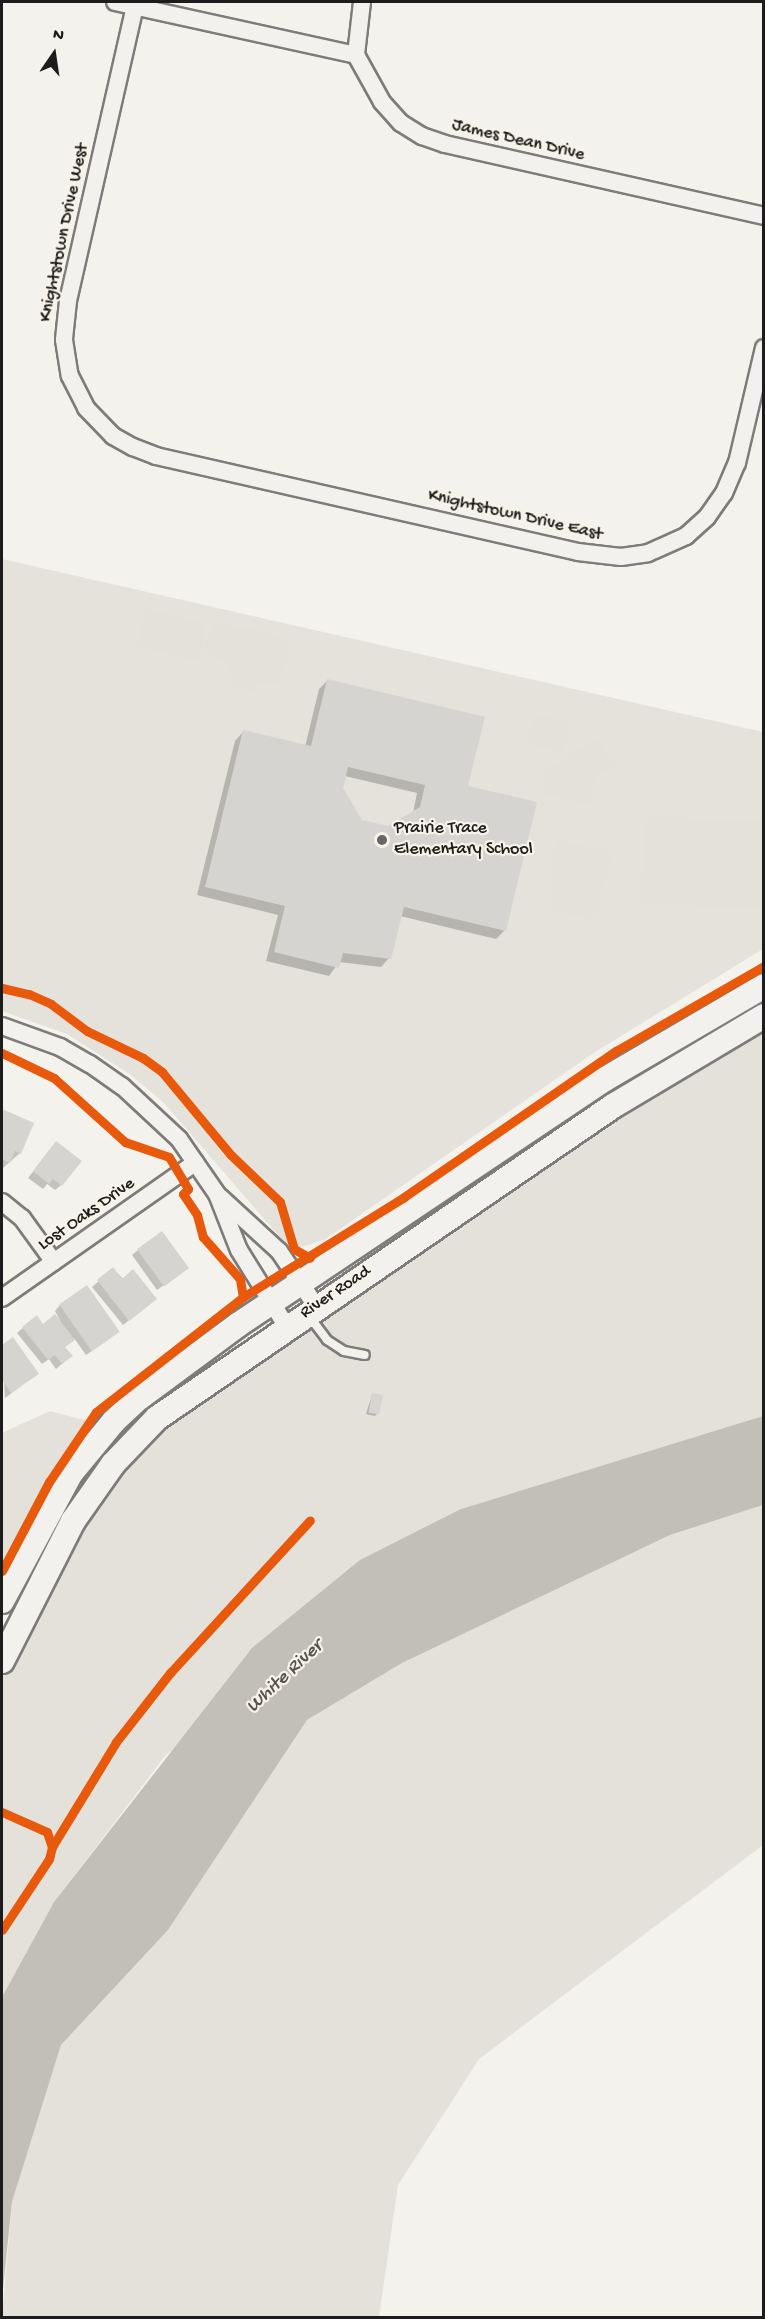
<!DOCTYPE html>
<html>
<head>
<meta charset="utf-8">
<style>
  body { margin:0 }
  #map { position:relative; width:765px; height:2319px; overflow:hidden; background:#f4f2ec; font-family:"Gochi Hand",sans-serif }
  div>[style] { position:absolute }
  [style*='--x'] { left:calc(var(--x)*1px); top:calc(var(--y)*1px); width:calc(var(--w)*1px); rotate:calc(var(--a)*1deg) }
  .built>* { inset:0; background:#e4e2da }
  .green>* { inset:0; background:#e4e1da; transform-origin:0 0 }
  .water>* { inset:0; background:#c2bfb8 }
  .shadow>* { inset:0; background:#0003 }
  .building>* { inset:0; background:#d5d4d0; transform-origin:0 0 }
  .roads { filter:drop-shadow(2px 0 #7d7c7a) drop-shadow(-2px 0 #7d7c7a) drop-shadow(0 2px #7d7c7a) drop-shadow(0 -2px #7d7c7a) }
  .lane>* { height:8px; margin:-4px; padding:0 4px; transform-origin:4px; border-radius:4px; background:#f2f1ed }
  .street>* { height:16px; margin:-8px; padding:0 8px; transform-origin:8px; border-radius:8px; background:#f2f1ed }
  .secondary>* { height:24px; margin:-12px; padding:0 12px; transform-origin:12px; border-radius:12px; background:#f2f1ed }
  .cycleway>* { height:9px; margin:-4.5px; padding:0 4.5px; transform-origin:4.5px; border-radius:4.5px; background:#e8590c }
  .dots>* { width:16px; height:16px; translate:-50% -50%; box-sizing:border-box; border:3px solid #f7f3e8; border-radius:50% }
  span { translate:-50% -50%; white-space:nowrap; text-align:center; line-height:1.15; -webkit-text-stroke:4.5px #f7f3e8; paint-order:stroke }
  .street-label { font-size:18px; color:#1c1c1c }
  .poi-label { font-size:18px; color:#1c1c1c }
  .left { translate:0 -50%; text-align:left }
  .water-label { font-size:20px; color:#565452; font-style:italic }
  .frame { position:absolute; inset:0; border:3px solid #1c1c1c; pointer-events:none }
  .north { position:absolute; left:24px; top:24px; width:60px; height:60px; -webkit-text-stroke:4px #f7f3e8; paint-order:stroke; rotate:13deg; font-size:16px; font-weight:700; line-height:24px; text-align:center; color:#1c1c1c }
  .north::after { content:''; display:block; margin:auto; width:21px; height:27px; background:#1c1c1c; clip-path:polygon(50% 0,100% 100%,50% 72%,0 100%) }
</style>
</head>
<body>
<div id="map">
  <div class="built">
    <i style="clip-path:polygon(2px 559px,763px 732px,763px 949px,595px 1052px,324px 1240px,298px 1248px,285px 1243px,164px 1103px,131px 1075px,67px 1034px,2px 1011px)"></i>
  </div>
  <div class="green">
    <i style="left:145px;top:609px;width:63px;height:38px;rotate:13deg"></i>
    <i style="clip-path:polygon(212px 621px,285px 638px,289px 650px,283px 678px,274px 686px,256px 682px,254px 691px,228px 685px,231px 673px,223px 659px,204px 654px)"></i>
    <i style="left:533px;top:713px;width:39px;height:32px;rotate:13deg"></i>
    <i style="clip-path:polygon(598px 737px,617px 766px,599px 776px,590px 806px,547px 795px,539px 774px)"></i>
    <i style="left:645px;top:816px;width:118px;height:87px;rotate:3deg"></i>
    <i style="clip-path:polygon(555px 839px,609px 851px,613px 857px,597px 914px,592px 919px,549px 909px)"></i>
    <i style="clip-path:polygon(763px 1015px,763px 1416px,461px 1509px,165px 1756px,54px 1902px,2px 1997px,2px 1672px,42px 1580px,135px 1439px)"></i>
    <i style="clip-path:polygon(50px 1411px,88px 1421px,2px 1571px,2px 1433px)"></i>
    <i style="clip-path:polygon(763px 1505px,763px 1845px,479px 2059px,398px 2185px,379px 2317px,2px 2318px,12px 2202px,61px 2045px,168px 1930px,307px 1720px,402px 1663px,670px 1535px)"></i>
  </div>
  <div class="water">
    <i style="clip-path:polygon(763px 1416px,763px 1505px,670px 1535px,402px 1663px,307px 1720px,168px 1930px,61px 2045px,12px 2202px,2px 2299px,2px 1997px,54px 1902px,252px 1648px,360px 1560px,461px 1509px)"></i>
  </div>
  <div class="shadow">
    <i style="clip-path:polygon(evenodd,327px 681px,466px 787px,504px 931px,496px 939px,400px 916px,389px 958px,381px 967px,339px 962px,329px 976px,266px 961px,278px 915px,197px 895px,235px 741px,243px 732px,305px 747px,319px 689px,327px 681px,345px 776px,417px 793px,413px 813px,388px 827px,361px 821px,342px 788px,345px 776px)"></i>
    <i style="clip-path:polygon(2px 1111px,20px 1153px,3px 1168px,2px 1167px)"></i>
    <i style="clip-path:polygon(51px 1149px,61px 1185px,55px 1190px,47px 1184px,43px 1189px,28px 1178px)"></i>
    <i style="clip-path:polygon(138px 1250px,187px 1268px,157px 1290px,132px 1255px)"></i>
    <i style="clip-path:polygon(113px 1269px,149px 1304px,123px 1325px,92px 1287px)"></i>
    <i style="clip-path:polygon(60px 1305px,112px 1337px,86px 1355px,74px 1338px,64px 1348px,71px 1356px,56px 1369px,49px 1359px,42px 1364px,17px 1333px,23px 1328px,43px 1326px,65px 1330px,55px 1311px)"></i>
    <i style="clip-path:polygon(13px 1340px,37px 1374px,5px 1398px,2px 1347px)"></i>
    <i style="clip-path:polygon(372px 1395px,377px 1414px,375px 1416px,366px 1414px)"></i>
  </div>
  <div class="building">
    <i style="clip-path:polygon(evenodd,327px 679px,485px 717px,468px 786px,537px 802px,506px 931px,404px 907px,391px 959px,343px 953px,339px 968px,274px 952px,285px 906px,205px 887px,243px 730px,311px 746px,327px 679px,348px 767px,425px 785px,420px 807px,388px 826px,362px 820px,343px 788px,348px 767px)"></i>
    <i style="clip-path:polygon(2px 1109px,34px 1123px,21px 1154px,15px 1151px,10px 1163px,2px 1159px)"></i>
    <i style="clip-path:polygon(56px 1141px,82px 1161px,62px 1186px,53px 1179px,49px 1184px,33px 1171px)"></i>
    <i style="left:162px;top:1231px;width:46px;height:31px;rotate:54deg"></i>
    <i style="clip-path:polygon(113px 1267px,122px 1279px,133px 1269px,157px 1299px,129px 1321px,97px 1280px)"></i>
    <i style="left:87px;top:1285px;width:57px;height:34px;rotate:55deg"></i>
    <i style="clip-path:polygon(55px 1314px,75px 1340px,65px 1347px,73px 1356px,62px 1364px,55px 1355px,48px 1360px,22px 1327px,37px 1315px,43px 1324px)"></i>
    <i style="clip-path:polygon(13px 1337px,39px 1374px,11px 1393px,2px 1380px,2px 1345px)"></i>
    <i style="left:372px;top:1393px;width:11px;height:20px;rotate:10deg"></i>
  </div>
  <div class="roads">
    <div class="lane">
      <i style="--x:309;--y:1316;--w:30;--a:53"></i>
      <i style="--x:327;--y:1340;--w:20;--a:33"></i>
      <i style="--x:344;--y:1351;--w:21;--a:11"></i>
    </div>
    <div class="street">
      <i style="--x:115;--y:2;--w:247;--a:12.4"></i>
      <i style="--x:362;--y:2;--w:53;--a:96.5"></i>
      <i style="--x:356;--y:55;--w:54;--a:61"></i>
      <i style="--x:382;--y:102;--w:28;--a:48"></i>
      <i style="--x:401;--y:123;--w:25;--a:32"></i>
      <i style="--x:422;--y:136;--w:24;--a:19"></i>
      <i style="--x:445;--y:144;--w:327;--a:12.7"></i>
      <i style="--x:135;--y:6;--w:303;--a:102.8"></i>
      <i style="--x:68;--y:301;--w:39;--a:96"></i>
      <i style="--x:64;--y:340;--w:36;--a:81"></i>
      <i style="--x:70;--y:376;--w:36;--a:63"></i>
      <i style="--x:86;--y:408;--w:39;--a:46"></i>
      <i style="--x:113;--y:436;--w:23;--a:29"></i>
      <i style="--x:133;--y:447;--w:25;--a:21"></i>
      <i style="--x:156;--y:456;--w:433;--a:12.8"></i>
      <i style="--x:578;--y:552;--w:43;--a:6.6"></i>
      <i style="--x:621;--y:557;--w:27;--a:-8"></i>
      <i style="--x:648;--y:553;--w:42;--a:-24.1"></i>
      <i style="--x:686;--y:536;--w:28;--a:-42"></i>
      <i style="--x:707;--y:517;--w:29;--a:-55"></i>
      <i style="--x:724;--y:493;--w:33;--a:-67"></i>
      <i style="--x:737;--y:463;--w:118;--a:-76.8"></i>
      <i style="--x:2;--y:1026;--w:62;--a:19.9"></i>
      <i style="--x:60;--y:1047;--w:34;--a:30"></i>
      <i style="--x:90;--y:1064;--w:39;--a:35"></i>
      <i style="--x:122;--y:1086;--w:78;--a:42.9"></i>
      <i style="--x:179;--y:1139;--w:67;--a:55.4"></i>
      <i style="--x:217;--y:1194;--w:60;--a:68.6"></i>
      <i style="--x:239;--y:1250;--w:91;--a:58.1"></i>
      <i style="--x:220;--y:1197;--w:80;--a:42.5"></i>
      <i style="--x:279;--y:1251;--w:66;--a:56.1"></i>
      <i style="--x:2;--y:1202;--w:26;--a:39"></i>
      <i style="--x:22;--y:1218;--w:54;--a:54"></i>
      <i style="--x:2;--y:1298;--w:236;--a:-35"></i>
    </div>
    <div class="secondary">
      <i style="--x:2;--y:1601;--w:145;--a:-61.7"></i>
      <i style="--x:71;--y:1473;--w:67;--a:-50.4"></i>
      <i style="--x:114;--y:1421;--w:34;--a:-43"></i>
      <i style="--x:139;--y:1398;--w:124;--a:-36.5"></i>
      <i style="--x:239;--y:1324;--w:440;--a:-33.8"></i>
      <i style="--x:605;--y:1079;--w:184;--a:-30.3"></i>
      <i style="--x:2;--y:1661;--w:157;--a:-63.1"></i>
      <i style="--x:73;--y:1521;--w:70;--a:-54.9"></i>
      <i style="--x:113;--y:1464;--w:64;--a:-46.3"></i>
      <i style="--x:157;--y:1418;--w:553;--a:-34.38"></i>
      <i style="--x:613;--y:1106;--w:176;--a:-30.8"></i>
    </div>
  </div>
  <div class="cycleway">
    <i style="--x:2;--y:988;--w:28;--a:13"></i>
    <i style="--x:29;--y:994;--w:24;--a:24"></i>
    <i style="--x:51;--y:1004;--w:45;--a:36.9"></i>
    <i style="--x:87;--y:1031;--w:62;--a:25.7"></i>
    <i style="--x:143;--y:1058;--w:24;--a:36"></i>
    <i style="--x:162;--y:1072;--w:108;--a:50.3"></i>
    <i style="--x:231;--y:1155;--w:68;--a:43.8"></i>
    <i style="--x:280;--y:1202;--w:49;--a:73.4"></i>
    <i style="--x:294;--y:1249;--w:18;--a:29"></i>
    <i style="--x:2;--y:1053;--w:58;--a:25.7"></i>
    <i style="--x:54;--y:1078;--w:96;--a:42"></i>
    <i style="--x:125;--y:1142;--w:46;--a:18.8"></i>
    <i style="--x:169;--y:1157;--w:37;--a:59"></i>
    <i style="--x:188;--y:1189;--w:7;--a:135"></i>
    <i style="--x:183;--y:1194;--w:25;--a:56"></i>
    <i style="--x:197;--y:1215;--w:23;--a:75"></i>
    <i style="--x:203;--y:1237;--w:56;--a:48.6"></i>
    <i style="--x:240;--y:1279;--w:18;--a:81"></i>
    <i style="--x:2;--y:1571;--w:101;--a:-62.2"></i>
    <i style="--x:49;--y:1482;--w:84;--a:-56.1"></i>
    <i style="--x:96;--y:1412;--w:187;--a:-38"></i>
    <i style="--x:243;--y:1297;--w:190;--a:-31.8"></i>
    <i style="--x:404;--y:1197;--w:257;--a:-34.6"></i>
    <i style="--x:616;--y:1051;--w:171;--a:-29.9"></i>
    <i style="--x:2;--y:1812;--w:49;--a:24"></i>
    <i style="--x:47;--y:1832;--w:16;--a:72"></i>
    <i style="--x:52;--y:1847;--w:12;--a:104"></i>
    <i style="--x:49;--y:1859;--w:85;--a:123.5"></i>
    <i style="--x:52;--y:1847;--w:123;--a:-58.6"></i>
    <i style="--x:116;--y:1742;--w:88;--a:-52"></i>
    <i style="--x:170;--y:1673;--w:207;--a:-47.5"></i>
  </div>
  <div class="dots">
    <i style="left:382px;top:840px;background:#686765"></i>
  </div>
  <div class="street-label">
    <span style="left:518px;top:141px;rotate:13deg">James Dean Drive</span>
    <span style="left:65px;top:233px;rotate:-78deg">Knightstown Drive West</span>
    <span style="left:515px;top:516px;rotate:13deg">Knightstown Drive East</span>
    <span style="left:87px;top:1215px;rotate:-35deg">Lost Oaks Drive</span>
    <span style="left:336px;top:1293px;rotate:-34deg">River Road</span>
  </div>
  <div class="poi-label">
    <span class="left" style="left:394px;top:840px">Prairie Trace<br>Elementary School</span>
  </div>
  <div class="water-label">
    <span style="left:285px;top:1677px;rotate:-43deg">White River</span>
  </div>
  <div class="frame"></div>
  <div class="north">N</div>
</div>
</body>
</html>
